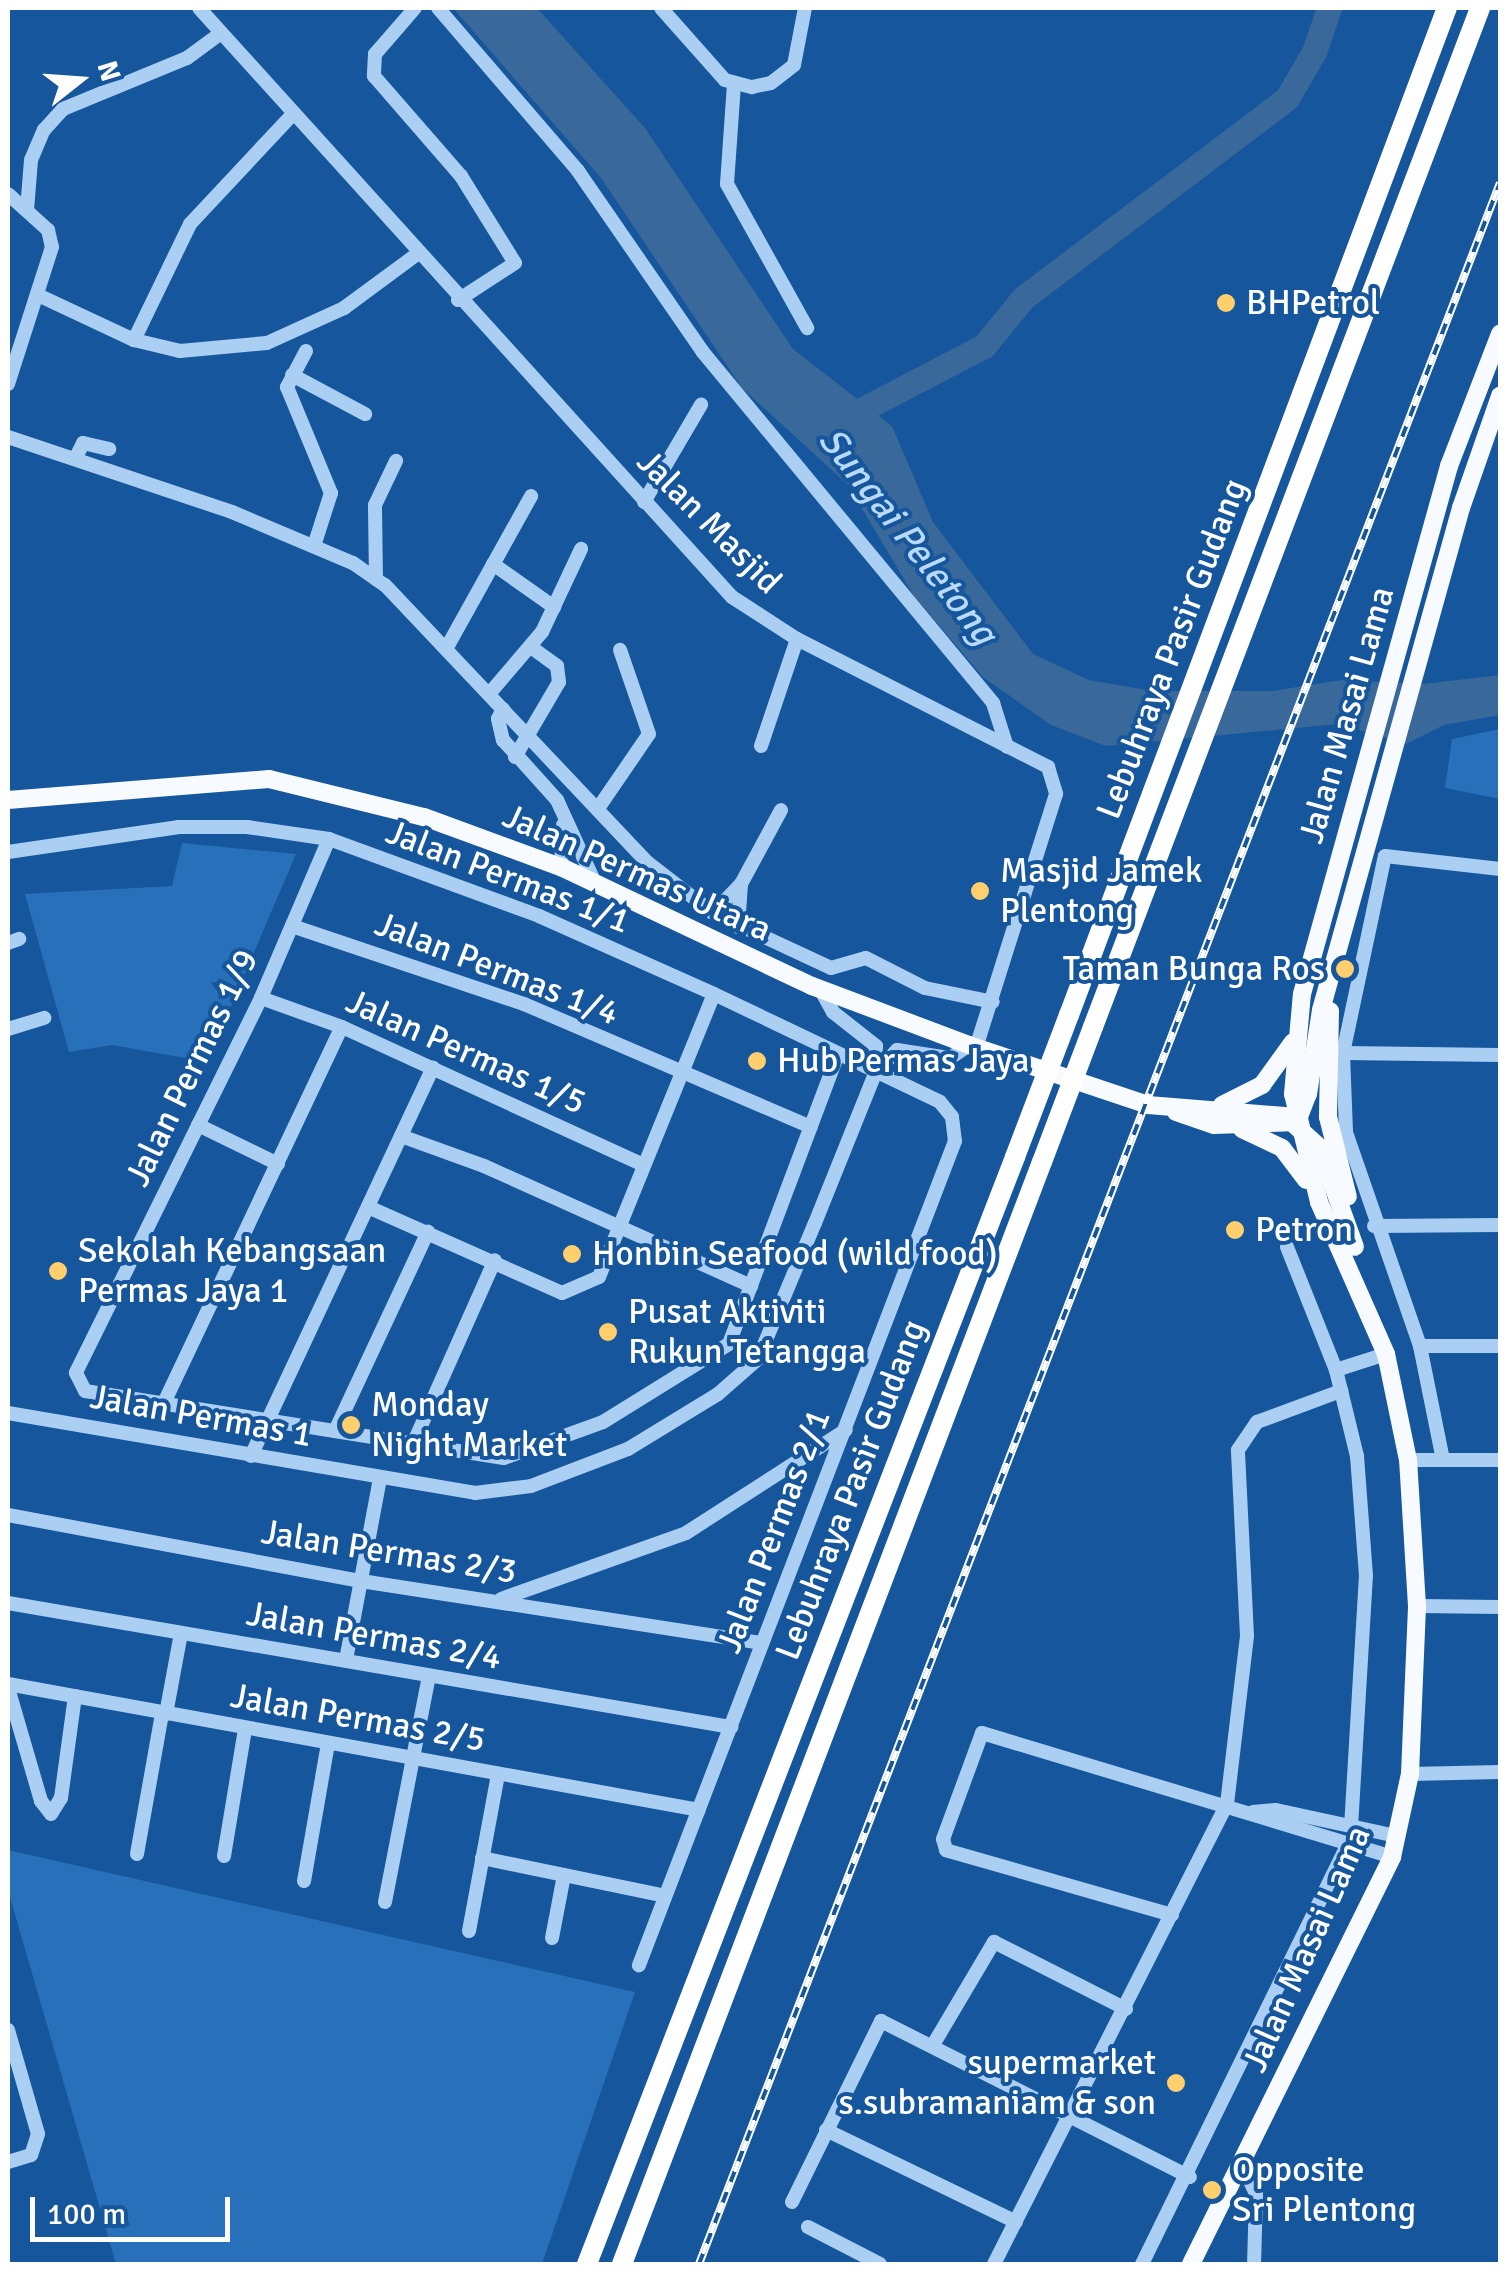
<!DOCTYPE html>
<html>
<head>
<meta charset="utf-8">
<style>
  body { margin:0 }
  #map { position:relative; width:1508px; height:2272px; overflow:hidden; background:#15569c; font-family:Signika,sans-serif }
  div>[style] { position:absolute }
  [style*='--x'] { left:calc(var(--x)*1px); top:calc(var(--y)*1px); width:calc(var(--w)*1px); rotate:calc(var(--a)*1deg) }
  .green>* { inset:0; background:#2871ba }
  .water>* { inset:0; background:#39689a }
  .river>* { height:25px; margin:-12.5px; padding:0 12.5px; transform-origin:12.5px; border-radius:12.5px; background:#39689a }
  .minor>* { height:14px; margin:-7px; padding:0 7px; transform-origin:7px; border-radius:7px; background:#abcff3 }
  .major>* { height:18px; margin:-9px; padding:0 9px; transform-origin:9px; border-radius:9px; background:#f7faff }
  .highway>* { height:20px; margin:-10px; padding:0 10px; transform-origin:10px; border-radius:10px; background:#fff }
  .rail>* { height:8px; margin-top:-4px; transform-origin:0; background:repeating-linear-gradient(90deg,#15569c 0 11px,#fff 0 22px); box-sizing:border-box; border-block:2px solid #fff }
  .highway-bridge>* { height:20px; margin:-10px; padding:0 10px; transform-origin:10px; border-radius:10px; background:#fff }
  .dots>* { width:28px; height:28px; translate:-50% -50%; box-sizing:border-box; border:5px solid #15569c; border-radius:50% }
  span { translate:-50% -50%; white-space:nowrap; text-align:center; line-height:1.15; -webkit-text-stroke:8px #15569c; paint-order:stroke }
  .poi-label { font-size:35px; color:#fff }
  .left { translate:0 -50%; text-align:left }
  .right { translate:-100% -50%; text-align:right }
  .street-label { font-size:35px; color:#fff }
  .water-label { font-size:38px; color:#b8d9f9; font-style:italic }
  .frame { position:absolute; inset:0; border:10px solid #fff; pointer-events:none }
  .north { position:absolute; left:30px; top:30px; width:100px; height:100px; -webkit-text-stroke:8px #15569c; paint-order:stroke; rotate:73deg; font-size:28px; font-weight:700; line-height:40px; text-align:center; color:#fff }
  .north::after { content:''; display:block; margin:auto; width:35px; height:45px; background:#fff; clip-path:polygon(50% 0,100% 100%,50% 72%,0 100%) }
  .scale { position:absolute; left:30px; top:2197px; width:200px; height:45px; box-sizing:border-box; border:5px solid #fff; border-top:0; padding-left:12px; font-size:30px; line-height:35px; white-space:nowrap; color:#fff; -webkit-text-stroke:8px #15569c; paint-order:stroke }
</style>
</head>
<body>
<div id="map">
  <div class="green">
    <i style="clip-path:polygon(1500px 729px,1500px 799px,1445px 788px,1452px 739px)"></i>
    <i style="clip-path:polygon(182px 843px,296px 854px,207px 1062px,112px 1045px,69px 1052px,25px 894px,172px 886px)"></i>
    <i style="clip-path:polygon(8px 1850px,635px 1992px,542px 2264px,116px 2264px,8px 1890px)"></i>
  </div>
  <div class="water">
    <i style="clip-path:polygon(453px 8px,537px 8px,645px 128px,793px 349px,892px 426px,933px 522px,1033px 654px,1089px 680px,1153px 691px,1272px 691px,1342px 680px,1423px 684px,1500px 675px,1500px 715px,1444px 725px,1406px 744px,1339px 724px,1106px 746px,1051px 725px,984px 678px,914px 596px,848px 485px,742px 388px,601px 178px)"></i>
  </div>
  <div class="river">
    <i style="--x:836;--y:423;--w:167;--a:-27.5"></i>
    <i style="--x:984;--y:346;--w:62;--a:-50.9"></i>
    <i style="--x:1023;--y:298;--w:331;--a:-37.1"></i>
    <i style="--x:1287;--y:98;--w:53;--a:-59.6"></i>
    <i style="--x:1314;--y:52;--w:46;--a:-71.2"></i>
  </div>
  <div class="minor">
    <i style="--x:199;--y:8;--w:794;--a:47.86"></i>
    <i style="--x:732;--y:597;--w:77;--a:32.9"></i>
    <i style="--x:797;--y:639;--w:282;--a:27"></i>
    <i style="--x:1048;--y:767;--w:28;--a:73"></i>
    <i style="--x:1056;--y:794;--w:266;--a:107.5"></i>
    <i style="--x:415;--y:8;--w:61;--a:131"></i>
    <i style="--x:375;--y:54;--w:22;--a:93"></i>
    <i style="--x:374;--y:76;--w:133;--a:49"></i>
    <i style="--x:461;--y:176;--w:102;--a:58.2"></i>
    <i style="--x:515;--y:263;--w:68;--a:147"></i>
    <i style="--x:438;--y:8;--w:215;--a:49.3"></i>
    <i style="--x:578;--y:171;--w:219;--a:55.4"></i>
    <i style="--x:702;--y:351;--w:457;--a:50.4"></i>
    <i style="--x:993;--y:703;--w:46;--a:72.3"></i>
    <i style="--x:661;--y:8;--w:96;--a:48.4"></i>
    <i style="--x:725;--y:80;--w:28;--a:15"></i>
    <i style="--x:752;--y:87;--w:19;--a:-12"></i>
    <i style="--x:771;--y:83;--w:29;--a:-38"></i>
    <i style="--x:794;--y:65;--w:58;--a:-79.1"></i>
    <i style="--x:734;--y:84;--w:100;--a:94"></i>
    <i style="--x:727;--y:184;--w:165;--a:60.9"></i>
    <i style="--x:8;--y:194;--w:54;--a:42"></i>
    <i style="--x:48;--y:230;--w:17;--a:77"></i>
    <i style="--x:52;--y:247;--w:144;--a:107.8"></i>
    <i style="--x:27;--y:210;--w:50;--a:-85.4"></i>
    <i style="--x:31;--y:160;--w:33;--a:-67"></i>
    <i style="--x:44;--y:130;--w:28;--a:-48"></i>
    <i style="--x:63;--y:109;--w:134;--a:-22.4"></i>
    <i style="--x:187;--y:58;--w:42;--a:-36.3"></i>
    <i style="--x:40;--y:296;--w:104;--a:25.1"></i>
    <i style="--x:134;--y:340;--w:129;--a:-64.2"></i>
    <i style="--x:190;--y:224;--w:151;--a:-46.9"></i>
    <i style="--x:134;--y:340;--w:47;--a:13.4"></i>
    <i style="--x:180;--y:351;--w:87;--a:-5.3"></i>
    <i style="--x:267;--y:343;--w:85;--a:-24.4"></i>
    <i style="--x:344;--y:308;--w:89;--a:-36.4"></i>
    <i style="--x:306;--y:351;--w:41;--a:117.8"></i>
    <i style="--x:287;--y:387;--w:115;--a:67.5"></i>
    <i style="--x:331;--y:493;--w:56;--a:107.8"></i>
    <i style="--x:292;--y:375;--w:83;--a:28.1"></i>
    <i style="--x:8;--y:437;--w:236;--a:18.5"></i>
    <i style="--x:232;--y:512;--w:131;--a:22.9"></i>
    <i style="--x:353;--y:563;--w:39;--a:35"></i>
    <i style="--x:385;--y:585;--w:381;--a:46.6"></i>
    <i style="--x:647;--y:862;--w:83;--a:37.7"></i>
    <i style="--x:713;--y:913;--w:130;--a:25"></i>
    <i style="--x:831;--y:968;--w:36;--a:-16"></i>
    <i style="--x:866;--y:958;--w:66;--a:27"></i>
    <i style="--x:925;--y:988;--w:69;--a:11.6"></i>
    <i style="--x:75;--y:459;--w:18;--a:-63"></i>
    <i style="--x:83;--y:443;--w:27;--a:13"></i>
    <i style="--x:644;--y:502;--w:113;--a:-59.6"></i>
    <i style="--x:493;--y:564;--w:75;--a:35.2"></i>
    <i style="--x:376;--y:579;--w:74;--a:-90.8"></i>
    <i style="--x:375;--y:505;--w:49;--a:-64.5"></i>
    <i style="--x:446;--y:649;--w:175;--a:-60.9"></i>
    <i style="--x:489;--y:694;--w:82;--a:-49.5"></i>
    <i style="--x:542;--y:632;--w:92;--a:-64.8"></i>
    <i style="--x:503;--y:709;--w:11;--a:117"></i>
    <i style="--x:498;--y:719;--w:22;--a:77"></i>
    <i style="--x:503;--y:740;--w:81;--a:48"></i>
    <i style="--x:557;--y:800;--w:89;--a:65.4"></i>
    <i style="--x:761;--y:746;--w:113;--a:-71.4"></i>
    <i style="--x:515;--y:757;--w:87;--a:-59.6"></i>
    <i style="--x:559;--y:682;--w:16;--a:-97"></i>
    <i style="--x:557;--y:666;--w:32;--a:-144"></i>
    <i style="--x:599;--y:807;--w:88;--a:-55.6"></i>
    <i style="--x:649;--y:734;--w:89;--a:-109"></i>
    <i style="--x:329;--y:839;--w:173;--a:113.2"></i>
    <i style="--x:261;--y:998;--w:418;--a:116.3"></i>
    <i style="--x:76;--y:1373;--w:20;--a:63"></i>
    <i style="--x:85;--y:1391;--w:424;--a:9.1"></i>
    <i style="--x:504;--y:1458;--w:105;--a:-20"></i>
    <i style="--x:603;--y:1422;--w:148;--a:-31.8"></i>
    <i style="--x:729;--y:1344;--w:308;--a:-69.4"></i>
    <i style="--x:8;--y:852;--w:173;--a:-8.3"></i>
    <i style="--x:179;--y:827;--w:68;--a:0"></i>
    <i style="--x:247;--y:827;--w:83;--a:8.3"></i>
    <i style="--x:329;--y:839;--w:224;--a:20.1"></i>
    <i style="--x:539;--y:916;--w:192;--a:24"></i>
    <i style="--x:714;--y:994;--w:250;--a:25.5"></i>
    <i style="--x:940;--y:1102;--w:19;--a:51"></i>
    <i style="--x:952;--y:1117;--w:24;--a:83"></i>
    <i style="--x:955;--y:1141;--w:883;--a:110.98"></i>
    <i style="--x:561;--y:867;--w:42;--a:-87.3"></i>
    <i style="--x:713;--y:913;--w:40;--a:-46"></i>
    <i style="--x:741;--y:884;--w:84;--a:-61.6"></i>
    <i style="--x:292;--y:926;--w:245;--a:18.6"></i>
    <i style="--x:524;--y:1004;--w:312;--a:23.2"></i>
    <i style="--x:738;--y:927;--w:43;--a:-86"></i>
    <i style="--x:8;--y:943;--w:12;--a:-20"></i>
    <i style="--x:261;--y:998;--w:86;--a:19.7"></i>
    <i style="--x:342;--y:1027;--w:332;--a:24.6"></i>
    <i style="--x:8;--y:1029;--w:38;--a:-17"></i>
    <i style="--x:1343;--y:1053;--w:157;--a:0.7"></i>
    <i style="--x:875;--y:1073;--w:32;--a:-46"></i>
    <i style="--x:897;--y:1050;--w:54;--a:8.6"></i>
    <i style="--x:950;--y:1058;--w:23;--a:-34"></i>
    <i style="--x:198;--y:1125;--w:89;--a:26"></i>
    <i style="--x:401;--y:1136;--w:88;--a:19.9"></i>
    <i style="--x:484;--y:1166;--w:293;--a:24.2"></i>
    <i style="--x:368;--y:1207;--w:212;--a:23.9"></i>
    <i style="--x:562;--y:1293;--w:40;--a:-23.4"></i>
    <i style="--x:599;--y:1277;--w:305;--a:-67.9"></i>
    <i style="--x:1374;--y:1226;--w:126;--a:-0.5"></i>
    <i style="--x:1287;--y:1247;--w:132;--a:68.3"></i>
    <i style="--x:1336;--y:1370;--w:89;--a:76.3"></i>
    <i style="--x:1357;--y:1456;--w:119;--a:85.7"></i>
    <i style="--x:1366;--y:1575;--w:251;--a:93.4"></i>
    <i style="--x:1420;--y:1346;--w:80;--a:0"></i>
    <i style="--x:1336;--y:1370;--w:52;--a:-17.7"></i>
    <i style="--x:163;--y:1405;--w:418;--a:-64.7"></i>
    <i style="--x:8;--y:1413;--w:474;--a:9.7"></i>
    <i style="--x:475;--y:1493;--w:56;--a:-7.1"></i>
    <i style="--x:531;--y:1486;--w:104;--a:-20.9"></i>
    <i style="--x:628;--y:1449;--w:105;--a:-31.4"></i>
    <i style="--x:718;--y:1394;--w:53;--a:-41.2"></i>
    <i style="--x:758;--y:1359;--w:147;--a:-67.3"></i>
    <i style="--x:815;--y:1223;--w:161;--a:-68.1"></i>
    <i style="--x:875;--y:1074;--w:28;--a:-88"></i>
    <i style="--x:876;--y:1046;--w:55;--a:-141.7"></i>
    <i style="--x:833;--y:1012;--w:26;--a:-119"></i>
    <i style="--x:335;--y:1431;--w:220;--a:-65"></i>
    <i style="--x:413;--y:1444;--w:201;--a:-66"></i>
    <i style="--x:251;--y:1456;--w:429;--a:-64.9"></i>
    <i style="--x:1408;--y:1460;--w:92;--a:0"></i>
    <i style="--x:1443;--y:1460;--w:116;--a:-101.4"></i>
    <i style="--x:1420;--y:1346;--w:226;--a:-109.1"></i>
    <i style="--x:1346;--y:1132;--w:79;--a:-92.2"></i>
    <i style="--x:1343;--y:1053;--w:201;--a:-78"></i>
    <i style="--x:1385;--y:856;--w:116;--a:6.4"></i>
    <i style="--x:8;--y:1515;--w:359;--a:10.6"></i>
    <i style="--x:361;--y:1581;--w:406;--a:8.8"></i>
    <i style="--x:501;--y:1599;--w:196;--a:-19.6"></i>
    <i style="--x:686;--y:1533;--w:190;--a:-32.8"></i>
    <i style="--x:8;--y:1603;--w:734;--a:9.73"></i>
    <i style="--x:1417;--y:1606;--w:83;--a:0.7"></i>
    <i style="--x:346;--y:1660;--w:185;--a:-79.4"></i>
    <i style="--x:8;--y:1684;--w:702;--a:10.33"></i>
    <i style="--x:8;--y:1688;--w:118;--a:73.7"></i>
    <i style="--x:41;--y:1801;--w:16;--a:52"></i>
    <i style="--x:51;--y:1814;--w:19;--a:-58"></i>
    <i style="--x:61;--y:1798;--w:103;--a:-82.2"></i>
    <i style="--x:166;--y:1714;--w:82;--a:-79.5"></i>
    <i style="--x:1410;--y:1774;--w:90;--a:-1.3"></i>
    <i style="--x:1253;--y:1812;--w:23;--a:-5"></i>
    <i style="--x:1276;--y:1810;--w:123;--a:12.2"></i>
    <i style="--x:137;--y:1854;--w:143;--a:-79.9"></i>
    <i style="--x:224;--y:1856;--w:129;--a:-80.6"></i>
    <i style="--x:482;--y:1858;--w:187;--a:11.7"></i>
    <i style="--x:304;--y:1881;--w:139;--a:-80.1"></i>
    <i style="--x:385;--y:1902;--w:230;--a:-79"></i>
    <i style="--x:1172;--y:1915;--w:235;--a:-164"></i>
    <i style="--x:946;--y:1850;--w:11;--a:-105"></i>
    <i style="--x:943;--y:1839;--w:113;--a:-69.8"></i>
    <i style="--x:982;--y:1733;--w:428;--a:16.8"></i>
    <i style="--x:469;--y:1931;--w:160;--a:-79.5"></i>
    <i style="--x:552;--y:1938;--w:64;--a:-79.2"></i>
    <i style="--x:8;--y:2030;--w:108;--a:73.9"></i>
    <i style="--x:38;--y:2134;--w:22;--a:108"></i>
    <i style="--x:31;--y:2155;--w:24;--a:163"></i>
    <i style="--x:933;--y:2045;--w:120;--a:-59.4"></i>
    <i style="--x:994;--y:1942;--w:148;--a:26.9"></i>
    <i style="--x:826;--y:2130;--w:211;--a:25.8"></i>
    <i style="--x:1243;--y:2166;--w:31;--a:65"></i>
    <i style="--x:1256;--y:2194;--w:70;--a:91.6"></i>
    <i style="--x:792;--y:2202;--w:202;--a:-63.8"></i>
    <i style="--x:881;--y:2021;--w:346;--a:26.8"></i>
    <i style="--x:808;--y:2227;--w:81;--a:27.2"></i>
    <i style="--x:994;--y:2264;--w:516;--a:-63.14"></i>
    <i style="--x:1227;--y:1804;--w:169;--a:-83.2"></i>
    <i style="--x:1247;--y:1636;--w:186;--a:-92.8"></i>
    <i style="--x:1238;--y:1450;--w:34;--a:-56"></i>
    <i style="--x:1257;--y:1422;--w:90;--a:-20.3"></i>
    <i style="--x:1142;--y:2264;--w:468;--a:-63.9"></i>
  </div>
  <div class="major">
    <i style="--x:8;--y:800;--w:262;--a:-4.6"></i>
    <i style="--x:269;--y:779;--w:160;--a:13.8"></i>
    <i style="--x:424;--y:817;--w:146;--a:20.1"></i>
    <i style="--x:561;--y:867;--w:278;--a:25.4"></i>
    <i style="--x:812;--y:986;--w:168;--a:20.6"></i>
    <i style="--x:969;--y:1045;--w:189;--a:18.5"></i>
    <i style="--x:1148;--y:1105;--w:137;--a:4.6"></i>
    <i style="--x:1285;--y:1116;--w:46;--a:42.4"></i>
    <i style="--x:1319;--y:1147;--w:106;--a:70.2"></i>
    <i style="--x:1330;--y:1011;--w:106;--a:91.1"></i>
    <i style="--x:1328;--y:1117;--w:82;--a:76"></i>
    <i style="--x:1222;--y:1105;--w:45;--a:-26.6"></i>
    <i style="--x:1262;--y:1085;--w:53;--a:-54.2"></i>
    <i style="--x:1176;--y:1112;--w:40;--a:18.9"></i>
    <i style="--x:1214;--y:1125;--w:83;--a:-2.1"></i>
    <i style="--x:1297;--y:1122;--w:30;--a:-69"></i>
    <i style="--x:1308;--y:1094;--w:85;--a:-81.2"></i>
    <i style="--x:1321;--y:1010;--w:521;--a:-74.42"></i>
    <i style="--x:1461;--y:508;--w:119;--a:-70.8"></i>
    <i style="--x:1242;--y:1129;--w:44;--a:25.4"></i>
    <i style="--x:1282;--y:1148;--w:40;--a:53"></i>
    <i style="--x:1191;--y:2264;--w:454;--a:-63.7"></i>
    <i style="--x:1392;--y:1857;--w:85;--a:-77.8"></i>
    <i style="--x:1410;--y:1774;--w:168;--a:-87.6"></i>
    <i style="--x:1417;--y:1606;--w:146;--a:-93.5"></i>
    <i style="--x:1408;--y:1460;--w:108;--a:-101.7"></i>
    <i style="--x:1386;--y:1354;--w:166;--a:-113.8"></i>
    <i style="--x:1319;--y:1202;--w:111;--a:-103.5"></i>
    <i style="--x:1293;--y:1094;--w:100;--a:-84.9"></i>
    <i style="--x:1302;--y:994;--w:548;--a:-74.44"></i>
    <i style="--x:1449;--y:466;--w:142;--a:-68.9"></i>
  </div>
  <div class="highway">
    <i style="--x:1069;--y:1015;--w:1076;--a:-69.43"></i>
    <i style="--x:1093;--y:1027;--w:1090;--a:-69.2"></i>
    <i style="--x:587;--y:2264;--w:1187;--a:-68.86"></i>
    <i style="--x:622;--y:2264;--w:1179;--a:-69.14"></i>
  </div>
  <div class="rail">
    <i style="--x:699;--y:2264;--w:2230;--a:-68.95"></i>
  </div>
  <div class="highway-bridge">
    <i style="--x:1015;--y:1157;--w:152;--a:-69.2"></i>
    <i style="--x:1042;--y:1162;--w:144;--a:-69.3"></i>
  </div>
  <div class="dots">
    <i style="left:1226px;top:303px;background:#ffce6d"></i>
    <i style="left:980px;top:891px;background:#ffce6d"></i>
    <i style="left:1345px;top:969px;background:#ffce6d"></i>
    <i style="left:757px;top:1061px;background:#ffce6d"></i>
    <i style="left:1235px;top:1230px;background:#ffce6d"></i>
    <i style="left:572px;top:1254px;background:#ffce6d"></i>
    <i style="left:58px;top:1271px;background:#ffce6d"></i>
    <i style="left:608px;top:1332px;background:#ffce6d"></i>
    <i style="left:351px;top:1425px;background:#ffce6d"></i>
    <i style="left:1176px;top:2083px;background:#ffce6d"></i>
    <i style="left:1212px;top:2190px;background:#ffce6d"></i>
  </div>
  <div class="poi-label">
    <span class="left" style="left:1246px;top:303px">BHPetrol</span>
    <span class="left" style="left:1000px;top:891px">Masjid Jamek<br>Plentong</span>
    <span class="right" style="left:1325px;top:969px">Taman Bunga Ros</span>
    <span class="left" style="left:777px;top:1061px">Hub Permas Jaya</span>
    <span class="left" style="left:1255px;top:1230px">Petron</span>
    <span class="left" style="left:78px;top:1271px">Sekolah Kebangsaan<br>Permas Jaya 1</span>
    <span class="left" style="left:592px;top:1254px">Honbin Seafood (wild food)</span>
    <span class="left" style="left:628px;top:1332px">Pusat Aktiviti<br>Rukun Tetangga</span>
    <span class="left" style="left:371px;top:1425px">Monday<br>Night Market</span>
    <span class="right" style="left:1156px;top:2083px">supermarket<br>s.subramaniam &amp; son</span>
    <span class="left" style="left:1232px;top:2190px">Opposite<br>Sri Plentong</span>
  </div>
  <div class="street-label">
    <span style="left:709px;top:522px;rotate:45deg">Jalan Masjid</span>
    <span style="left:1172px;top:649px;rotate:-69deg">Lebuhraya Pasir Gudang</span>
    <span style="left:1347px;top:715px;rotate:-74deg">Jalan Masai Lama</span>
    <span style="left:637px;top:873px;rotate:24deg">Jalan Permas Utara</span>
    <span style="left:508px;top:877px;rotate:21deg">Jalan Permas 1/1</span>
    <span style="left:497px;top:969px;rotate:21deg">Jalan Permas 1/4</span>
    <span style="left:466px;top:1052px;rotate:24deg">Jalan Permas 1/5</span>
    <span style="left:192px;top:1068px;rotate:-64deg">Jalan Permas 1/9</span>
    <span style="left:201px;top:1416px;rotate:10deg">Jalan Permas 1</span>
    <span style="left:851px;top:1490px;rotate:-69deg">Lebuhraya Pasir Gudang</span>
    <span style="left:774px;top:1531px;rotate:-69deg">Jalan Permas 2/1</span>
    <span style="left:389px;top:1552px;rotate:9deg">Jalan Permas 2/3</span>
    <span style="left:374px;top:1636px;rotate:10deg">Jalan Permas 2/4</span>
    <span style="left:358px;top:1718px;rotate:10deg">Jalan Permas 2/5</span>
    <span style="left:1307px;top:1949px;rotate:-66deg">Jalan Masai Lama</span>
  </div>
  <div class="water-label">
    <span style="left:908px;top:536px;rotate:52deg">Sungai Peletong</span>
  </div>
  <div class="frame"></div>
  <div class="north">N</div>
  <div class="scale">100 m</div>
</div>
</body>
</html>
